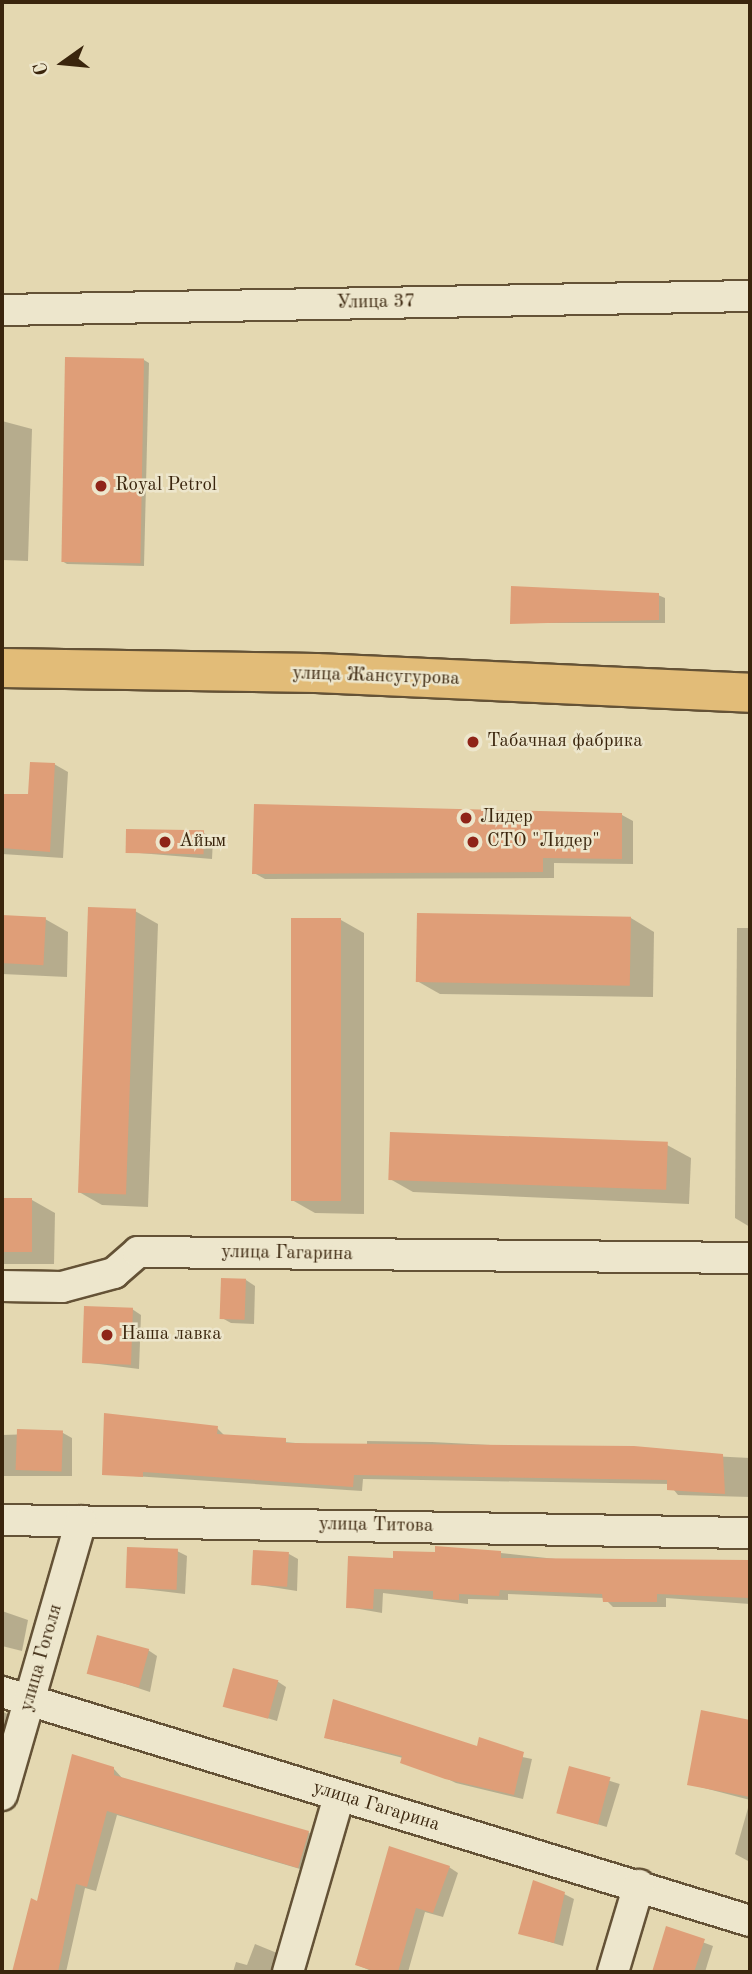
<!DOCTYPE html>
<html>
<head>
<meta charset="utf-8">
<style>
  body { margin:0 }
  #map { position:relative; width:752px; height:1974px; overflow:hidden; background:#e4d8b1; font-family:"Old Standard TT",serif }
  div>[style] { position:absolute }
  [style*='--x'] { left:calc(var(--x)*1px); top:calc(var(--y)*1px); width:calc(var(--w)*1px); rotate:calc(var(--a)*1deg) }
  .shadow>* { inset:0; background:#0003; transform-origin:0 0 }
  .building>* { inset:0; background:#df9e78; transform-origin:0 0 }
  .roads { filter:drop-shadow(2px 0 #645236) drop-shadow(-2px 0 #645236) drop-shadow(0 2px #645236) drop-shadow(0 -2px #645236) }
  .street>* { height:30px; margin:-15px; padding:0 15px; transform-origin:15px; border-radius:15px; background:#ede6cc }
  .primary>* { height:38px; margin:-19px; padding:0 19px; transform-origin:19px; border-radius:19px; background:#e2bc78 }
  .dots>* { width:19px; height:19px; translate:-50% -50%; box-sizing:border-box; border:4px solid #ede6cc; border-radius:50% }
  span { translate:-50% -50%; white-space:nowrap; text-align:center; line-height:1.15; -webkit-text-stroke:5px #ede6cc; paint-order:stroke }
  .street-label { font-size:19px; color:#3a250d }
  .poi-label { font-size:19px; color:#3a250d }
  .left { translate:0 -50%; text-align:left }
  .frame { position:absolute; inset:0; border:4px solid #3a250d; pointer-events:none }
  .north { position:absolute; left:28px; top:28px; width:70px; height:70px; -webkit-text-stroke:5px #ede6cc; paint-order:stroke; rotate:255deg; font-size:19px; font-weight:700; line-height:28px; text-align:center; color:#3a250d }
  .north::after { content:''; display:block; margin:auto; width:24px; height:32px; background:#3a250d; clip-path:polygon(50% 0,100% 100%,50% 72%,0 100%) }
</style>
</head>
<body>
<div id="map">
  <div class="shadow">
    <i style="clip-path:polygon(144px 360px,149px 363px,144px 566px,67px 564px,62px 561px)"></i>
    <i style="clip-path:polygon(2px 421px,32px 429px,28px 561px,2px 560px)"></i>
    <i style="clip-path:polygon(658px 595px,665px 598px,665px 623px,511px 623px)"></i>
    <i style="clip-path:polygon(54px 764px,68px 772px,63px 858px,2px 854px,2px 796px,30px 796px)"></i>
    <i style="clip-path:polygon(622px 815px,633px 821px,633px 864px,554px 863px,554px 878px,265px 879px,254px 873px)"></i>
    <i style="clip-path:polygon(204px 833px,213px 839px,212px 859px,127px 852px)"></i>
    <i style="clip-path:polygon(135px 911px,158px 924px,148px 1207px,102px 1205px,79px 1192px)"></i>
    <i style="clip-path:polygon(2px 917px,45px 919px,68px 932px,67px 977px,2px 974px)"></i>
    <i style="clip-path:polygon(631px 918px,654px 932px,653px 997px,440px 994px,417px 981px)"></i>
    <i style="clip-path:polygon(341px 920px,364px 933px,364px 1214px,315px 1213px,292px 1200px)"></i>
    <i style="clip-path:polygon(737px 928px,750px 928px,750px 1227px,735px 1218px)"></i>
    <i style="clip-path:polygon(667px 1145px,691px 1158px,689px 1204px,413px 1192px,390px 1179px)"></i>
    <i style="clip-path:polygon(2px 1200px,32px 1200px,55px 1213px,54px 1264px,2px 1264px)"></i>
    <i style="clip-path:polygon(246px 1280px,255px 1286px,254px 1324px,231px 1323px,222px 1318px)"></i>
    <i style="clip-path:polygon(132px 1309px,141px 1315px,139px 1369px,83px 1362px)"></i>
    <i style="clip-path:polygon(217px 1428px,226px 1437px,367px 1449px,367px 1441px,432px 1442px,750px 1458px,750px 1497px,678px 1495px,669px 1484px,363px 1479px,362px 1491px,103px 1474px)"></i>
    <i style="clip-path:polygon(63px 1433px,72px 1438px,72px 1476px,2px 1476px,2px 1435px)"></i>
    <i style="clip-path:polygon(177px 1551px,187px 1556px,185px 1594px,127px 1587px)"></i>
    <i style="clip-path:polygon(501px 1553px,601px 1564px,750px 1561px,750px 1604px,666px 1598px,666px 1607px,613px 1607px,604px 1598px,508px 1594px,508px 1600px,468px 1599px,468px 1604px,383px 1593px,382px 1613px,348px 1607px,395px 1560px)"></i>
    <i style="clip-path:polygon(289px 1554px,298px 1559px,297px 1591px,253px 1584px)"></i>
    <i style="clip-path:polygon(2px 1611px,28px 1620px,22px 1651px,2px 1646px)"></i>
    <i style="clip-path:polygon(148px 1650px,157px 1656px,150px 1692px,92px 1673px)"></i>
    <i style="clip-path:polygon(277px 1681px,286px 1687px,277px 1721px,227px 1706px)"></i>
    <i style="clip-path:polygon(2px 1711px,16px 1719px,2px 1771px)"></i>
    <i style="clip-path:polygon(703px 1712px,750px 1722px,750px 1800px,689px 1784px)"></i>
    <i style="clip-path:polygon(326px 1738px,479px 1748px,532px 1759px,523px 1799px,456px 1783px,403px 1758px)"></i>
    <i style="clip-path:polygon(114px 1769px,123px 1779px,308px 1832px,317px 1838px,307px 1871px,117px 1815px,96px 1891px,85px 1888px,66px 1972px,13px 1972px,33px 1901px,38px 1903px)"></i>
    <i style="left:571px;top:1769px;width:51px;height:45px;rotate:17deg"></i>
    <i style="clip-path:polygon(750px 1801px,750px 1862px,735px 1854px)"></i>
    <i style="clip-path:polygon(449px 1867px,458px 1873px,443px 1917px,425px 1912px,408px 1972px,374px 1972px,357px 1965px)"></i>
    <i style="clip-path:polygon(564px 1894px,574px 1899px,563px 1946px,520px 1933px)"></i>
    <i style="clip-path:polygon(667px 1929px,713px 1946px,705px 1972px,654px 1972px)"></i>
    <i style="clip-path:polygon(255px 1944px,277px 1953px,272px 1972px,233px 1972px,236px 1962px,247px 1965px)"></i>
  </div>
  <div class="building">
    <i style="left:65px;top:357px;width:79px;height:205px;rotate:1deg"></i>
    <i style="clip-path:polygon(511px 586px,659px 593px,659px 620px,510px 624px)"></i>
    <i style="clip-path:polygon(30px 762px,55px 763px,50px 852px,2px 848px,2px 794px,28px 794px)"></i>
    <i style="clip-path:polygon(254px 804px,622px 813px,622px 859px,543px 858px,543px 872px,252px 874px)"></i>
    <i style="left:126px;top:829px;width:78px;height:24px;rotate:1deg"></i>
    <i style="left:88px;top:907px;width:48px;height:286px;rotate:2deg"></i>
    <i style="left:417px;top:913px;width:214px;height:69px;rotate:1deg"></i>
    <i style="left:2px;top:915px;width:44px;height:48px;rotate:3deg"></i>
    <i style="left:291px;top:918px;width:50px;height:283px"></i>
    <i style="left:390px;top:1132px;width:278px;height:48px;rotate:2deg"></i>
    <i style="left:2px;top:1198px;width:30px;height:54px"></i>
    <i style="left:221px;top:1278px;width:25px;height:41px;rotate:2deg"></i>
    <i style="left:84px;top:1306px;width:49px;height:57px;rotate:2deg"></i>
    <i style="clip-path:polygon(104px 1413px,218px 1426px,217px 1434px,286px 1438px,286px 1443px,634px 1446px,723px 1454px,725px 1494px,667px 1490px,667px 1480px,354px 1475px,353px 1487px,143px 1472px,143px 1477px,102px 1475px)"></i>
    <i style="left:17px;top:1429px;width:46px;height:41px;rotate:2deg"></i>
    <i style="clip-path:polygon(435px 1546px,501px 1551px,501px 1558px,750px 1560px,750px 1598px,657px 1594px,657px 1602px,603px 1602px,602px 1594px,500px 1590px,499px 1596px,459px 1594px,459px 1600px,433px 1599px,433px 1591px,374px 1589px,373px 1609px,346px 1608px,348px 1556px,393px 1558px,393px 1551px,435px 1552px)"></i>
    <i style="left:127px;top:1547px;width:51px;height:41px;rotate:2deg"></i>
    <i style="left:253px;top:1550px;width:36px;height:35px;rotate:3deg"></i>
    <i style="left:97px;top:1635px;width:54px;height:40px;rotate:15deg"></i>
    <i style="left:233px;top:1668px;width:47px;height:40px;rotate:15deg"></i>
    <i style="clip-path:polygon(333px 1699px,477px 1746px,479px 1737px,524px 1752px,514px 1795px,445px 1779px,400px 1763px,402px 1756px,324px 1738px)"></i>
    <i style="clip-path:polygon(701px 1710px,750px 1720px,750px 1797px,687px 1785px)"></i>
    <i style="clip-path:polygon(72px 1754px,114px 1767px,114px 1775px,309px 1831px,298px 1868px,107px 1811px,87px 1887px,76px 1884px,58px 1972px,12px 1972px,31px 1898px,37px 1901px)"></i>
    <i style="left:569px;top:1766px;width:43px;height:49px;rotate:15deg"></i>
    <i style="clip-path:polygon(389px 1846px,450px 1866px,433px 1913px,416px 1908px,398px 1972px,377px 1972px,355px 1965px)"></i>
    <i style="clip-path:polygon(533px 1880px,565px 1892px,554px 1943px,518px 1934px)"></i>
    <i style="clip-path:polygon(666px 1926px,705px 1939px,694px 1972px,652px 1972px)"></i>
  </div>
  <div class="roads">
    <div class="street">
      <i style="--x:2;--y:310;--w:748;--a:-1.07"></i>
      <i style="--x:2;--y:1286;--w:60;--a:1"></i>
      <i style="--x:62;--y:1287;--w:54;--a:-15.1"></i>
      <i style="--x:114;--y:1273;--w:32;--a:-41"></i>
      <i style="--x:138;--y:1252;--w:612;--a:0.56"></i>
      <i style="--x:2;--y:1520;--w:748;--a:1"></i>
      <i style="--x:2;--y:1692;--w:782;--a:17.02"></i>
      <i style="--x:2;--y:1795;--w:285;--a:-73.9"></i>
      <i style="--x:288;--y:1972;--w:183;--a:-73.8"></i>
      <i style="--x:613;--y:1972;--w:91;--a:-73.4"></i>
    </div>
    <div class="primary">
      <i style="--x:2;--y:668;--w:314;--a:0.9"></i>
      <i style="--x:316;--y:673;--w:434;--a:2.6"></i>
    </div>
  </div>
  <div class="dots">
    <i style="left:101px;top:486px;background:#8f2418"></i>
    <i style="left:473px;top:742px;background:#8f2418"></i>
    <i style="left:466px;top:818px;background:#8f2418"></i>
    <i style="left:165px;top:842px;background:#8f2418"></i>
    <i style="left:473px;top:842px;background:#8f2418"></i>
    <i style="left:107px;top:1335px;background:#8f2418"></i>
  </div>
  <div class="street-label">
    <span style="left:376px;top:303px;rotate:-1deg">Улица 37</span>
    <span style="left:376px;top:677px;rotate:2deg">улица Жансугурова</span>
    <span style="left:287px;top:1254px;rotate:1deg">улица Гагарина</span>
    <span style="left:376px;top:1526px;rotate:1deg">улица Титова</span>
    <span style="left:42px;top:1658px;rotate:-74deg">улица Гоголя</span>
    <span style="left:376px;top:1807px;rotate:17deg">улица Гагарина</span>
  </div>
  <div class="poi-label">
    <span class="left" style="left:115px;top:486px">Royal Petrol</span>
    <span class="left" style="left:487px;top:742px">Табачная фабрика</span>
    <span class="left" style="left:480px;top:818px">Лидер</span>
    <span class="left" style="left:179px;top:842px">Айым</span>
    <span class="left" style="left:487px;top:842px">СТО "Лидер"</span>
    <span class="left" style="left:121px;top:1335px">Наша лавка</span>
  </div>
  <div class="frame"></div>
  <div class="north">С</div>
</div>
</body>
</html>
